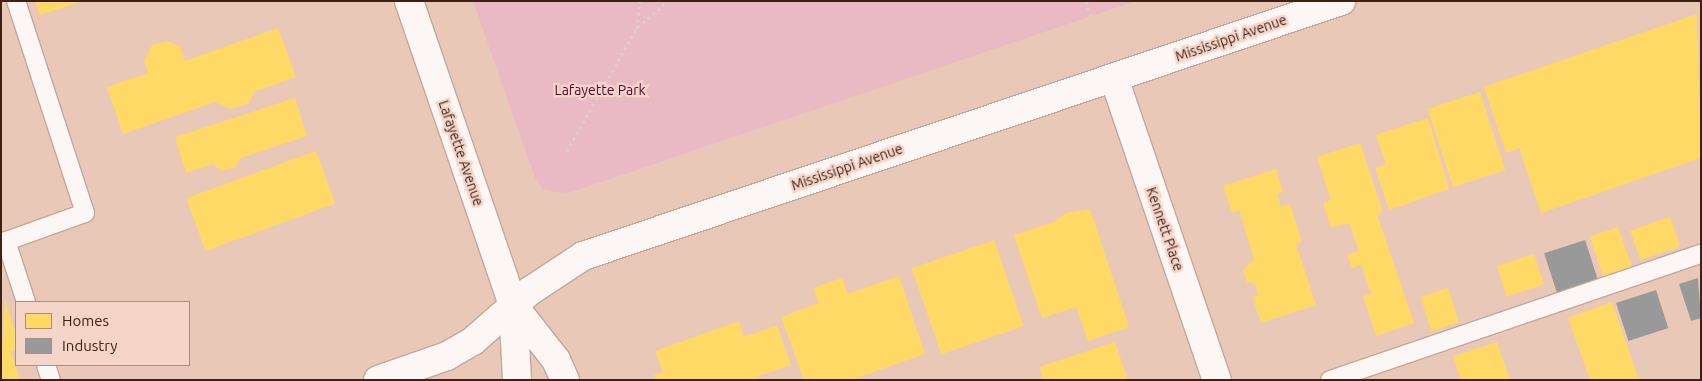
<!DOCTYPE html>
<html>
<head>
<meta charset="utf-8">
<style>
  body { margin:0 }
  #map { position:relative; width:1702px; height:381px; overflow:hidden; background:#eac8b8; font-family:Ubuntu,sans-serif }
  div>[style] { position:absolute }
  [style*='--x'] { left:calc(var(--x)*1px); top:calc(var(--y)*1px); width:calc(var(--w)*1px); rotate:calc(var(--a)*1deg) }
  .green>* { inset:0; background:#e9b9c4 }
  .homes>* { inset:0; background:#ffd966; transform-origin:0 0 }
  .industry>* { inset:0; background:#999; transform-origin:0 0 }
  .path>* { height:3px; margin-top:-1.5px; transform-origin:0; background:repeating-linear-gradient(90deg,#dcd0cc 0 2.5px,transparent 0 6.5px) }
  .roads { filter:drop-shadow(1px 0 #c4a799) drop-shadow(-1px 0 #c4a799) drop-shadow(0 1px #c4a799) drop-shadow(0 -1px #c4a799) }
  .service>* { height:18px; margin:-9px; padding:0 9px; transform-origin:9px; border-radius:9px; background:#fcf7f4 }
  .minor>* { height:28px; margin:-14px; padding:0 14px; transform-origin:14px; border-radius:14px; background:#fcf7f4 }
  span { translate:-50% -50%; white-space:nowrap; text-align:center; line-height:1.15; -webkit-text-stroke:5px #f5d5c7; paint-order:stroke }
  .street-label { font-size:14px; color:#3e2113 }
  .park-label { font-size:14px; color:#5b023f }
  .frame { position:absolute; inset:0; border:2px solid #3e2113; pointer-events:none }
  .legend { position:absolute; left:15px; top:301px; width:175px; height:65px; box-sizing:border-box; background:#f5d5c7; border:1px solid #ac8d7f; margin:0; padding:6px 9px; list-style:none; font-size:15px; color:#3e2113 }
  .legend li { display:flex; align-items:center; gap:10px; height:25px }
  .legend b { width:25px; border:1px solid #ac8d7f }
</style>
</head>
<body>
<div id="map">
  <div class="green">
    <i style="clip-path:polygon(473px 1px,1136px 1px,565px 194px,543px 189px,535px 178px)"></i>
  </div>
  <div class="homes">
    <i style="clip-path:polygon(35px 1px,80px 1px,80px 2px,40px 15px)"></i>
    <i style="clip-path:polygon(1697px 14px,1701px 158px,1541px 213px,1519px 148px,1506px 153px,1484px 87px)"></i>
    <i style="clip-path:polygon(278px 28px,296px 77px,254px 92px,249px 103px,231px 109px,215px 102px,123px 134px,107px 87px,148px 73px,144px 61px,152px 45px,166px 41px,180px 46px,185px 61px)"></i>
    <i style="left:1480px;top:92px;width:82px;height:55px;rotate:72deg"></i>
    <i style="clip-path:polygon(295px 98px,307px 136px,240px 158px,236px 167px,222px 171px,213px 164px,186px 173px,175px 137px)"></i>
    <i style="clip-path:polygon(1428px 118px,1449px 189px,1389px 210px,1375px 168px,1386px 164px,1376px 135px)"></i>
    <i style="clip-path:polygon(1360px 143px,1382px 209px,1378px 217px,1414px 323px,1376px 336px,1363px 296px,1371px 294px,1361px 265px,1352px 268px,1347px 255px,1359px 251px,1349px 223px,1331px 228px,1323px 203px,1331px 200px,1317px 157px)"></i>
    <i style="left:316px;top:151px;width:56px;height:138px;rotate:70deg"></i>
    <i style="clip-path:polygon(1276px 169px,1283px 192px,1277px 194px,1281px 207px,1290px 204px,1302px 242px,1296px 244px,1316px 305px,1261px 323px,1252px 297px,1259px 295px,1255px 284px,1247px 282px,1243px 270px,1254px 259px,1239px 210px,1232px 213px,1223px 186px)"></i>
    <i style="clip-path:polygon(1090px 209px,1129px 327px,1088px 341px,1076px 307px,1042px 318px,1014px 235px,1054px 222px,1066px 213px)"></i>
    <i style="left:1670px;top:217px;width:31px;height:42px;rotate:71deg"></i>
    <i style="left:1618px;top:227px;width:42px;height:30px;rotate:71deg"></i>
    <i style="left:994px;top:240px;width:91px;height:87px;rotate:71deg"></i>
    <i style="left:1534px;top:254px;width:32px;height:39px;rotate:72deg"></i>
    <i style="clip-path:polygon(899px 276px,925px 354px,851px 380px,804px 380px,781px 317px,819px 303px,813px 288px,842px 278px,848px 294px)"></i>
    <i style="left:1448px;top:288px;width:36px;height:29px;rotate:72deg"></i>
    <i style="clip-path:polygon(5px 299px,16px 335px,16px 350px,11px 351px,20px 380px,1px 380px)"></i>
    <i style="clip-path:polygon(1612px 302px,1639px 380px,1590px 380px,1568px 318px)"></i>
    <i style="clip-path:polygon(739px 321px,744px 337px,777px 325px,791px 365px,758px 376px,759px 380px,655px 380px,654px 375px,663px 372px,655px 351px)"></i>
    <i style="clip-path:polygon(1115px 342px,1128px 380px,1043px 380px,1039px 367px)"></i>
    <i style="clip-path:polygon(1497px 342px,1510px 380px,1461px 380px,1453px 356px)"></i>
  </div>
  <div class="industry">
    <i style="left:1585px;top:240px;width:41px;height:43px;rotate:72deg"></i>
    <i style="clip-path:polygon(1698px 278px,1701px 318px,1691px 321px,1679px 284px)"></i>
    <i style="left:1656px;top:290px;width:40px;height:42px;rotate:72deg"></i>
  </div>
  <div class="path">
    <i style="--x:1086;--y:1;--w:16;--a:72"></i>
    <i style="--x:638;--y:27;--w:40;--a:-41"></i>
    <i style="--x:567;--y:151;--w:142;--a:-60.4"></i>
    <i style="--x:637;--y:28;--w:27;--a:-84"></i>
  </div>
  <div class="roads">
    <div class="service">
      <i style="--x:6;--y:241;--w:64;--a:71.8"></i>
      <i style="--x:1;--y:243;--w:89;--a:-19.7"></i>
      <i style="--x:85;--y:213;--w:223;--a:-108"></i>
      <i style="--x:46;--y:365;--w:16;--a:72"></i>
      <i style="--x:1330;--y:380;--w:392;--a:-18.8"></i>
    </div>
    <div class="minor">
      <i style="--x:409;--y:1;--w:321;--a:71.1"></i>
      <i style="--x:513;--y:305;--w:75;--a:86.9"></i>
      <i style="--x:1114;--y:78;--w:319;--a:71.2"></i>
      <i style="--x:513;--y:305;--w:70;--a:52"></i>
      <i style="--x:556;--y:360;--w:22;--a:66"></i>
      <i style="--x:378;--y:380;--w:73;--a:-19.2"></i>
      <i style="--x:447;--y:356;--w:30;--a:-30"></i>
      <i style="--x:473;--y:341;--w:76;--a:-41.3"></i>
      <i style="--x:530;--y:291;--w:64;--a:-33.4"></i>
      <i style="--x:583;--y:256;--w:800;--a:-18.59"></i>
    </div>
  </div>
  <div class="street-label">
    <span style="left:1231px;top:38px;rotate:-19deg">Mississippi Avenue</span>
    <span style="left:461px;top:153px;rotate:71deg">Lafayette Avenue</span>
    <span style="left:847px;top:167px;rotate:-19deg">Mississippi Avenue</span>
    <span style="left:1165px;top:229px;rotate:71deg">Kennett Place</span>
  </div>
  <div class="park-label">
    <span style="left:600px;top:90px">Lafayette Park</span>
  </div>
  <div class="frame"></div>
  <ul class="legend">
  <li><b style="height:14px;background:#ffd966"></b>Homes</li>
  <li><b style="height:14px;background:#999"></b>Industry</li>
  </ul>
</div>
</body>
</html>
